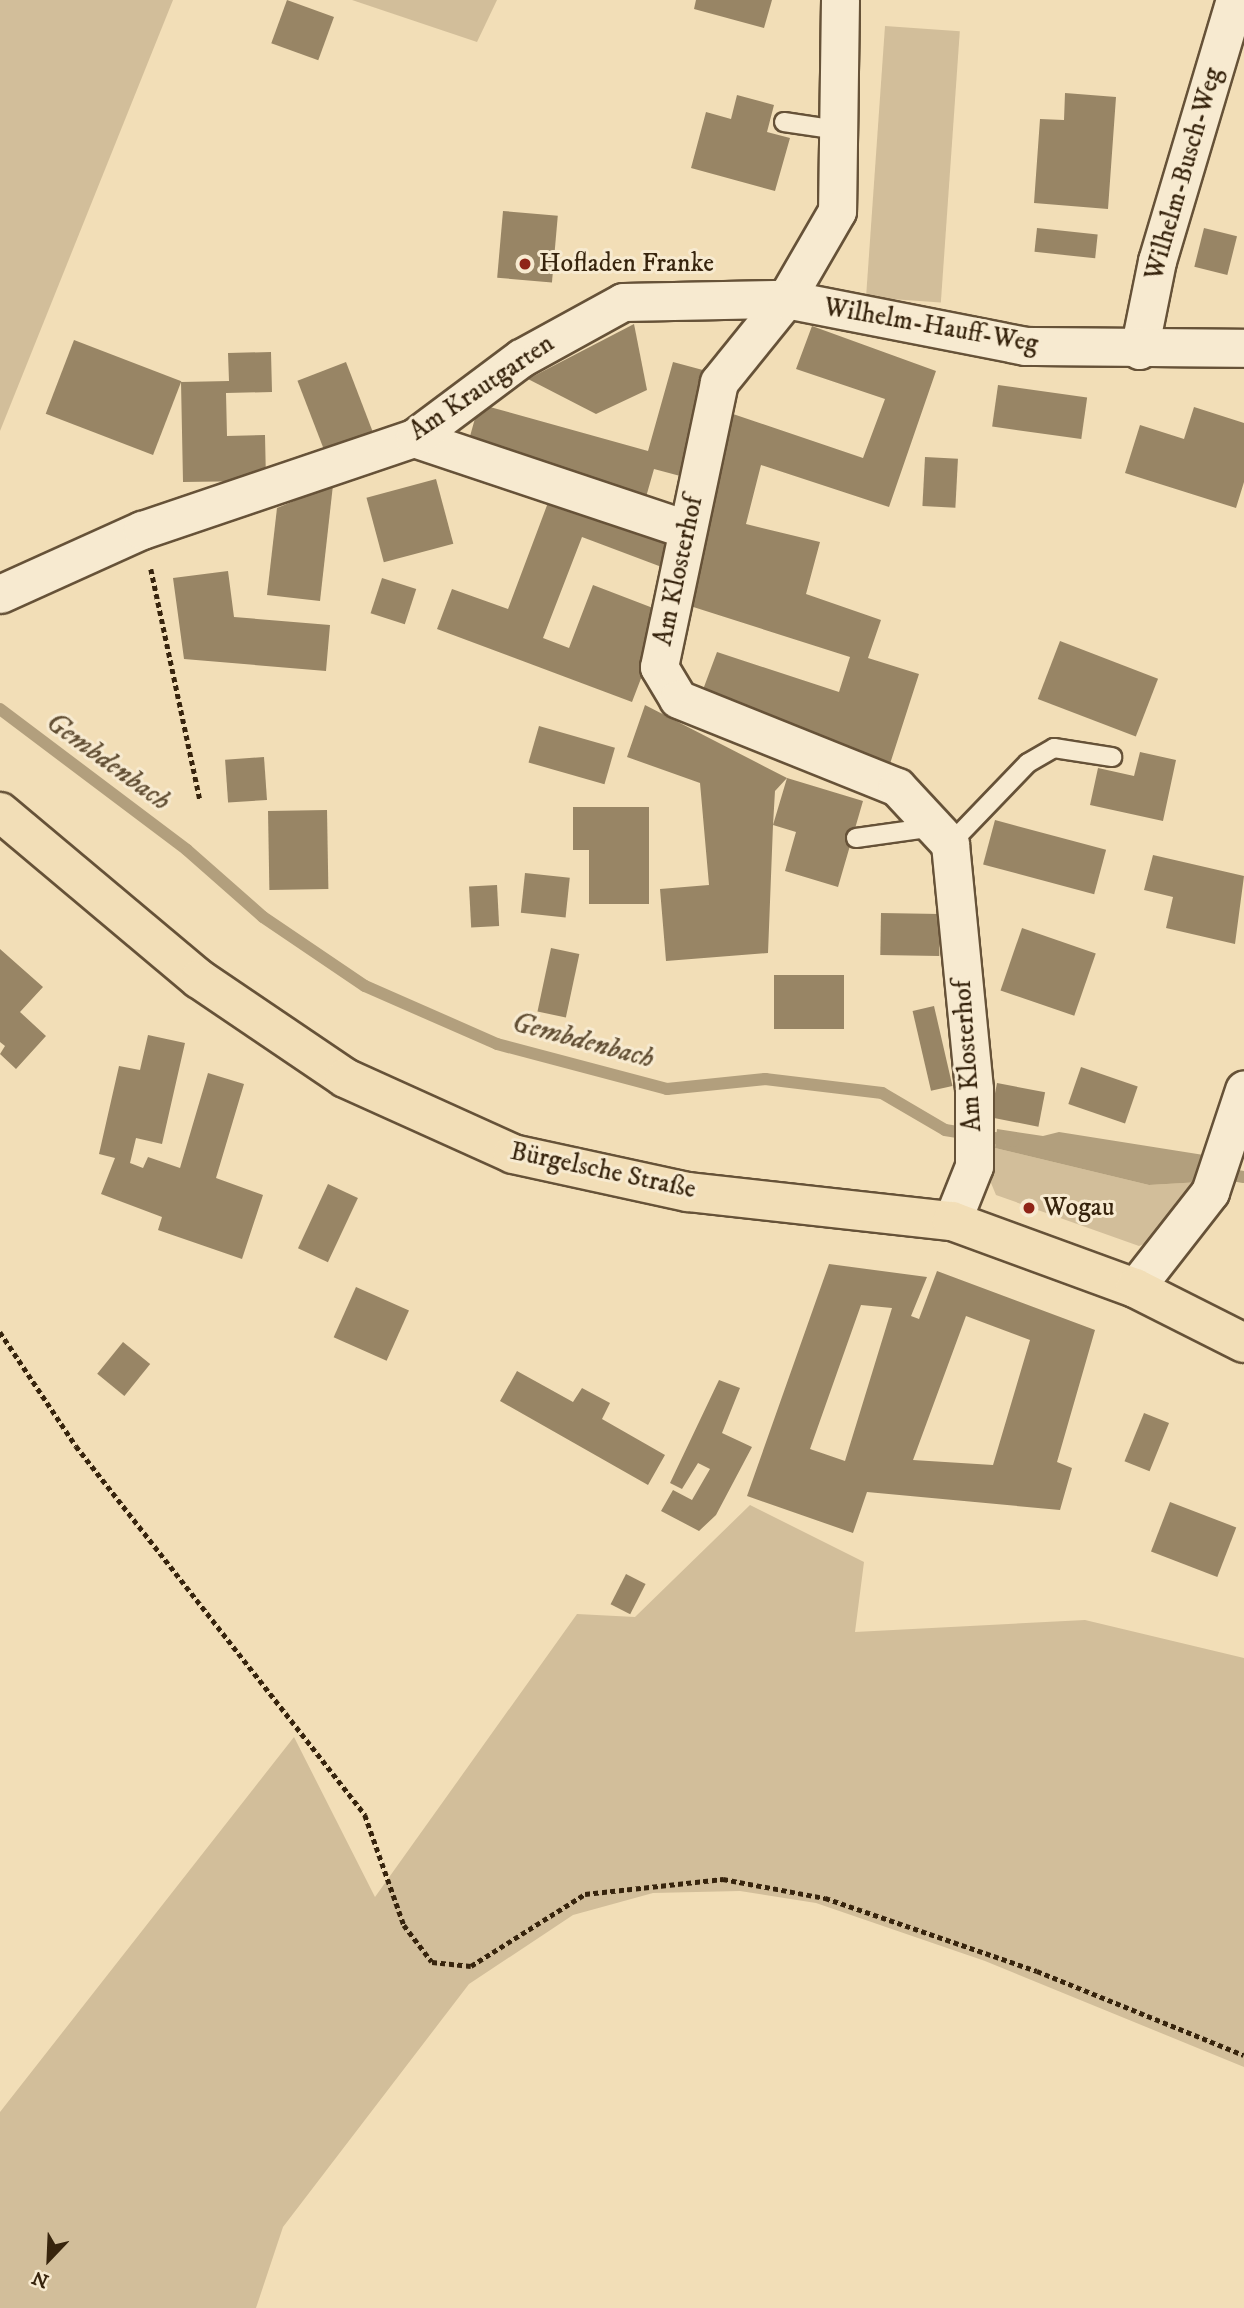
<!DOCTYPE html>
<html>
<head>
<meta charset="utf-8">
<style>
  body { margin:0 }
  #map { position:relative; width:1244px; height:2308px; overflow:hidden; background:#f2deb7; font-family:"IM FELL DW Pica",serif }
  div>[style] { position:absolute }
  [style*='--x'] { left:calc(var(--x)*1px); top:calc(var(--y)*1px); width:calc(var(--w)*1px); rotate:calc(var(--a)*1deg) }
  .green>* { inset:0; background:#d2be9a; transform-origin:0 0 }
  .water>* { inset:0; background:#b29f7d }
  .stream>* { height:12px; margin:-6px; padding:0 6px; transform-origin:6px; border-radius:6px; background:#b29f7d }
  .building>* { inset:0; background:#988565; transform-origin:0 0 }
  .path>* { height:4.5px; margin-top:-2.25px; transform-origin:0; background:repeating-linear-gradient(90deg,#37240d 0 5px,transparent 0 8.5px) }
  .roads { filter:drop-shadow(2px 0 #665238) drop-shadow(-2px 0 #665238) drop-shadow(0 2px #665238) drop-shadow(0 -2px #665238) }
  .lane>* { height:18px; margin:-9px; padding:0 9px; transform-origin:9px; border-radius:9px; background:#f7ead0 }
  .street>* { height:37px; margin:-18.5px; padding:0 18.5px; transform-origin:18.5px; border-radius:18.5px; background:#f7ead0 }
  .primary>* { height:38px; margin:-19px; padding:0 19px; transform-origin:19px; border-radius:19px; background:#f2deb7 }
  .dots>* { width:19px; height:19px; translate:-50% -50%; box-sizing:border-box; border:4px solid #f7ead0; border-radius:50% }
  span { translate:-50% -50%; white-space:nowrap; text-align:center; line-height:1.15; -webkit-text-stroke:6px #f7ead0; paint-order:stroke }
  .street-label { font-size:26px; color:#37240d }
  .poi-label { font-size:26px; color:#37240d }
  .left { translate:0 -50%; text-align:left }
  .water-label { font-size:28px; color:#624f34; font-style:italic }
  .north { position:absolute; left:14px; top:2224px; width:70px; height:70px; -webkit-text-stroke:5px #f7ead0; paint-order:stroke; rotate:203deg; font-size:19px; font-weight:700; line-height:28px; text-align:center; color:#37240d }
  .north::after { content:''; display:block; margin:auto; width:24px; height:32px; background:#37240d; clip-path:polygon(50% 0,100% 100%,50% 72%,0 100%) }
</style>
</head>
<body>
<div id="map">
  <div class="green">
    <i style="clip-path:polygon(0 0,173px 0,0 431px)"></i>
    <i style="clip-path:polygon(352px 0,497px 0,477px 42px)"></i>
    <i style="left:885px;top:26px;width:75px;height:272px;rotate:4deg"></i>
    <i style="clip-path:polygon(995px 1148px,1149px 1185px,1201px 1182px,1161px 1238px,1139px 1246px,996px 1195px,991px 1183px)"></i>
    <i style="clip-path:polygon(750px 1505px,864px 1562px,855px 1632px,1085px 1620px,1244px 1658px,1244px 2067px,985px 1961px,816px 1903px,740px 1891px,653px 1893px,573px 1915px,469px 1984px,283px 2227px,256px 2308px,0 2308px,0 2112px,294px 1737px,375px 1897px,577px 1614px,635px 1617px)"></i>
  </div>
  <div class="water">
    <i style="clip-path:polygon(997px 1129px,1043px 1136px,1059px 1132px,1210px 1156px,1201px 1182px,1149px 1185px,995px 1148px)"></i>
  </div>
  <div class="stream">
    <i style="--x:0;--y:709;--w:234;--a:37"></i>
    <i style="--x:187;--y:850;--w:101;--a:41.4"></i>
    <i style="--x:263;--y:917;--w:123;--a:34.1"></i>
    <i style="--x:365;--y:986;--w:144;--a:23.7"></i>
    <i style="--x:497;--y:1044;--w:176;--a:14.8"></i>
    <i style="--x:667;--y:1089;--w:99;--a:-5.8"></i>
    <i style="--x:765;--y:1079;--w:118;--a:6.8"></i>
    <i style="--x:882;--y:1093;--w:73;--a:30.4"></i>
    <i style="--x:945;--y:1130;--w:69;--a:9.2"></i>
    <i style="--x:1221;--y:1173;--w:23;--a:10"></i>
  </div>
  <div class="building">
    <i style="left:287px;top:0;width:50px;height:46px;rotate:20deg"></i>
    <i style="clip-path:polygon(696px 0,772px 0,764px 28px,694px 9px)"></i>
    <i style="clip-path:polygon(1065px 93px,1116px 97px,1108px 209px,1034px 203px,1040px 119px,1064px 120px)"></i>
    <i style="clip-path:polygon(737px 95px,774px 105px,767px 132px,790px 138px,775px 191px,691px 168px,706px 112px,731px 119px)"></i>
    <i style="left:503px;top:211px;width:55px;height:67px;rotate:5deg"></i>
    <i style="left:1037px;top:228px;width:61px;height:24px;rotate:6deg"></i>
    <i style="left:1204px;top:228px;width:34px;height:40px;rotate:14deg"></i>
    <i style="clip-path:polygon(634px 324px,647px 390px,596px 414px,528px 379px)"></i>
    <i style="clip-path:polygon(812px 326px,936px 371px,889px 507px,761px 465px,746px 524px,820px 542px,806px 594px,881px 620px,868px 658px,919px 674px,889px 767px,701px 695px,717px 652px,839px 692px,850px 657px,687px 605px,733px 414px,863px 458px,885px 399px,796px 369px)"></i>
    <i style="left:74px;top:340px;width:115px;height:79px;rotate:21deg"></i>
    <i style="clip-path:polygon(271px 352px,272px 392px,226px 393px,227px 436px,265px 435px,266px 481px,183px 482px,181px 382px,229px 381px,228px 353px)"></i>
    <i style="left:346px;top:362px;width:77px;height:52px;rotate:69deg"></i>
    <i style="clip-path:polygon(673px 362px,714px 373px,684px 477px,654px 469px,646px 497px,467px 447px,479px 404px,648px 451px)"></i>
    <i style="left:998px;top:385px;width:90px;height:42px;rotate:8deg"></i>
    <i style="clip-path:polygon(1194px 407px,1244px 423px,1244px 482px,1236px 508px,1125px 473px,1140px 425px,1184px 439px)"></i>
    <i style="left:925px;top:457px;width:33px;height:49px;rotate:3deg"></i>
    <i style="left:436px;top:479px;width:67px;height:72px;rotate:75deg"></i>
    <i style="clip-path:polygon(333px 485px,320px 601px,267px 595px,277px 508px)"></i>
    <i style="clip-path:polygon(552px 492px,678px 540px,667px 569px,582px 537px,543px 638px,569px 648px,593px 585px,666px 613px,632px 702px,437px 629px,452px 589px,508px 609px)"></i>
    <i style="clip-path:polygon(228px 571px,234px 617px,330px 625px,326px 671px,184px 659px,173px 578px)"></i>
    <i style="left:382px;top:578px;width:36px;height:37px;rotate:18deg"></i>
    <i style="left:1060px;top:641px;width:105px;height:62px;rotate:21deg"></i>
    <i style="clip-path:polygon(645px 705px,787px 778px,775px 791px,773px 825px,787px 778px,863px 801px,838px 887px,785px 871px,796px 832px,773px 825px,768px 953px,666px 961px,660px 889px,709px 885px,700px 783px,627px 757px)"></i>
    <i style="left:539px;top:726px;width:79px;height:38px;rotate:16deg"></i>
    <i style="clip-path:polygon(1140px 752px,1176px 760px,1163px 821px,1090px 805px,1098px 768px,1134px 776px)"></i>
    <i style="left:264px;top:757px;width:43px;height:39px;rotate:86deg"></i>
    <i style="clip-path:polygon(573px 807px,649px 807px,649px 904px,589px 904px,589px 850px,573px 850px)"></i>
    <i style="left:327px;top:810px;width:79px;height:59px;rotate:89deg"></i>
    <i style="left:995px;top:820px;width:115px;height:46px;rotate:15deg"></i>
    <i style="clip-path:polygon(1153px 855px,1244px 876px,1235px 944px,1166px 928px,1173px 897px,1144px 890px)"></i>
    <i style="left:525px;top:873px;width:45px;height:40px;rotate:6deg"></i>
    <i style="left:497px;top:885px;width:41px;height:28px;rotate:87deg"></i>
    <i style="left:881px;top:913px;width:59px;height:42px;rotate:1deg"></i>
    <i style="left:1022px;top:928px;width:78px;height:66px;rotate:19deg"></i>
    <i style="left:551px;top:948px;width:29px;height:65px;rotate:12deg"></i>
    <i style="clip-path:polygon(0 949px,43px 987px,20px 1012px,46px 1036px,16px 1069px,0 1054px,5px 1046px,0 1042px)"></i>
    <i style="left:774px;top:975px;width:70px;height:54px"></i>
    <i style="left:934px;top:1006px;width:82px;height:22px;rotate:77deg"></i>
    <i style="clip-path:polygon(148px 1035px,185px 1043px,162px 1144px,136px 1138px,130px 1163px,143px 1168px,148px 1157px,180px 1168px,208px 1073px,244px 1084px,216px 1178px,263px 1195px,242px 1259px,158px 1230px,162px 1217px,101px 1194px,115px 1158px,99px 1154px,119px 1066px,140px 1070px)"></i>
    <i style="left:1081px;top:1067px;width:60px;height:39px;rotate:19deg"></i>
    <i style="left:997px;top:1083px;width:49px;height:35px;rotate:11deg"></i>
    <i style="left:328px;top:1184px;width:33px;height:71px;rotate:25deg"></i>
    <i style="clip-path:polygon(evenodd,829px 1264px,927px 1277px,911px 1316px,919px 1319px,937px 1271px,1095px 1330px,1057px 1462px,1072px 1468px,1060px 1510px,867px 1492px,853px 1533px,747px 1496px,829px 1264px,861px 1305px,892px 1308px,845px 1461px,810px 1449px,861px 1305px,829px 1264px,966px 1316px,1030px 1340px,993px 1465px,913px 1460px,966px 1316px)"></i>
    <i style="left:356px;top:1287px;width:58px;height:55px;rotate:24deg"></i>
    <i style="left:123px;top:1342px;width:35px;height:41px;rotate:39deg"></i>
    <i style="clip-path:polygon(517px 1371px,573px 1402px,582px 1388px,610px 1403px,602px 1419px,665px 1455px,648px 1485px,500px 1401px)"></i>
    <i style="clip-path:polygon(719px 1380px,740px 1388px,722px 1433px,752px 1447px,716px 1515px,699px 1531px,661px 1511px,673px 1490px,692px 1500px,710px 1469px,698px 1463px,682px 1489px,670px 1483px)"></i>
    <i style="left:1144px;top:1413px;width:27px;height:52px;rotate:22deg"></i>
    <i style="left:1170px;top:1502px;width:71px;height:53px;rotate:21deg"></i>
    <i style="left:626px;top:1574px;width:22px;height:34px;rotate:27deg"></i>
  </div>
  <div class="path">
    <i style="--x:151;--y:569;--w:236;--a:78"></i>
    <i style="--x:0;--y:1332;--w:137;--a:56.3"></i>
    <i style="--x:76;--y:1446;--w:469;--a:51.9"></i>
    <i style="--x:365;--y:1815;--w:117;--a:70.5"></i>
    <i style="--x:404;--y:1925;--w:46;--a:52.9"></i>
    <i style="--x:432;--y:1962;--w:39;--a:6"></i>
    <i style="--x:471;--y:1966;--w:135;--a:-32.3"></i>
    <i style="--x:585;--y:1894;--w:139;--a:-6.2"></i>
    <i style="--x:723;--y:1879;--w:104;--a:10.6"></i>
    <i style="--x:825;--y:1898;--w:224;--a:19"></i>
    <i style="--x:1037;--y:1971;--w:223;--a:22.1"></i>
  </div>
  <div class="roads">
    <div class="lane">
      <i style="--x:784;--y:122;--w:55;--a:8.4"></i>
      <i style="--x:856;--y:838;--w:79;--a:-8"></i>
      <i style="--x:950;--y:844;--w:112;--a:-46.1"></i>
      <i style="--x:1028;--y:763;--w:30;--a:-30"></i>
      <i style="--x:1054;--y:748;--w:59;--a:8.8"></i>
    </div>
    <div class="street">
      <i style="--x:840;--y:0;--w:211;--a:90.8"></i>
      <i style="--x:837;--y:211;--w:102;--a:120.1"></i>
      <i style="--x:786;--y:299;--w:107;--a:128.9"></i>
      <i style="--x:719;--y:382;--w:291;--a:101.9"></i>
      <i style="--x:659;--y:667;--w:37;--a:59"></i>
      <i style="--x:678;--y:699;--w:236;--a:21.9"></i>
      <i style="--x:897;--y:787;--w:78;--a:47.1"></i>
      <i style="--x:950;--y:844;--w:246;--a:84.4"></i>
      <i style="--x:974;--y:1089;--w:77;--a:90"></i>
      <i style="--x:974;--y:1166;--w:59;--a:111.8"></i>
      <i style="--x:1139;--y:350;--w:91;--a:-78.6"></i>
      <i style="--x:1157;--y:261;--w:272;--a:-73.4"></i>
      <i style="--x:414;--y:438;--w:287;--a:18.5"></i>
      <i style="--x:0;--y:594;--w:156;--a:-24.3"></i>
      <i style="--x:142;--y:530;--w:287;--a:-18.7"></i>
      <i style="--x:414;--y:438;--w:134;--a:-36.8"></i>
      <i style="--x:521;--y:358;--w:116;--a:-28.8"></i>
      <i style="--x:623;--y:302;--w:163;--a:-1.1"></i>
      <i style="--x:786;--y:299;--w:244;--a:11.1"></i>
      <i style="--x:1025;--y:346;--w:219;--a:0.5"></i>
      <i style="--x:1135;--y:1288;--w:122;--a:-52"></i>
      <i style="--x:1210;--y:1192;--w:108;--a:-71.6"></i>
    </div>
    <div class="primary">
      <i style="--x:0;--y:812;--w:260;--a:40"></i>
      <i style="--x:199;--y:979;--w:176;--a:34.1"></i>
      <i style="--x:345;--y:1078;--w:184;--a:24.3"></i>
      <i style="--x:513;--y:1154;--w:179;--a:12.3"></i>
      <i style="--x:688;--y:1192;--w:266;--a:6.3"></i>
      <i style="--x:952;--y:1221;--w:195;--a:20.1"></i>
      <i style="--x:1135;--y:1288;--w:122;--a:26.8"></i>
    </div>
  </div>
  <div class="dots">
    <i style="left:525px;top:264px;background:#8f2418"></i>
    <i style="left:1029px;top:1208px;background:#8f2418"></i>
  </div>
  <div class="street-label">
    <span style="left:1184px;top:174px;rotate:-74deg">Wilhelm-Busch-Weg</span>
    <span style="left:931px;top:326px;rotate:10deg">Wilhelm-Hauff-Weg</span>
    <span style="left:482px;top:388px;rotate:-34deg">Am Krautgarten</span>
    <span style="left:679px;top:571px;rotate:-78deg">Am Klosterhof</span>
    <span style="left:968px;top:1056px;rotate:-94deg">Am Klosterhof</span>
    <span style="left:603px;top:1171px;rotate:12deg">Bürgelsche Straße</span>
  </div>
  <div class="poi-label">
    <span class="left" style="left:539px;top:264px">Hofladen Franke</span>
    <span class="left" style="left:1043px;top:1208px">Wogau</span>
  </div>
  <div class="water-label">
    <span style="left:108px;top:762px;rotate:36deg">Gembdenbach</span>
    <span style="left:583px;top:1041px;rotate:15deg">Gembdenbach</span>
  </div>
  <div class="north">N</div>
</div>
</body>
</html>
